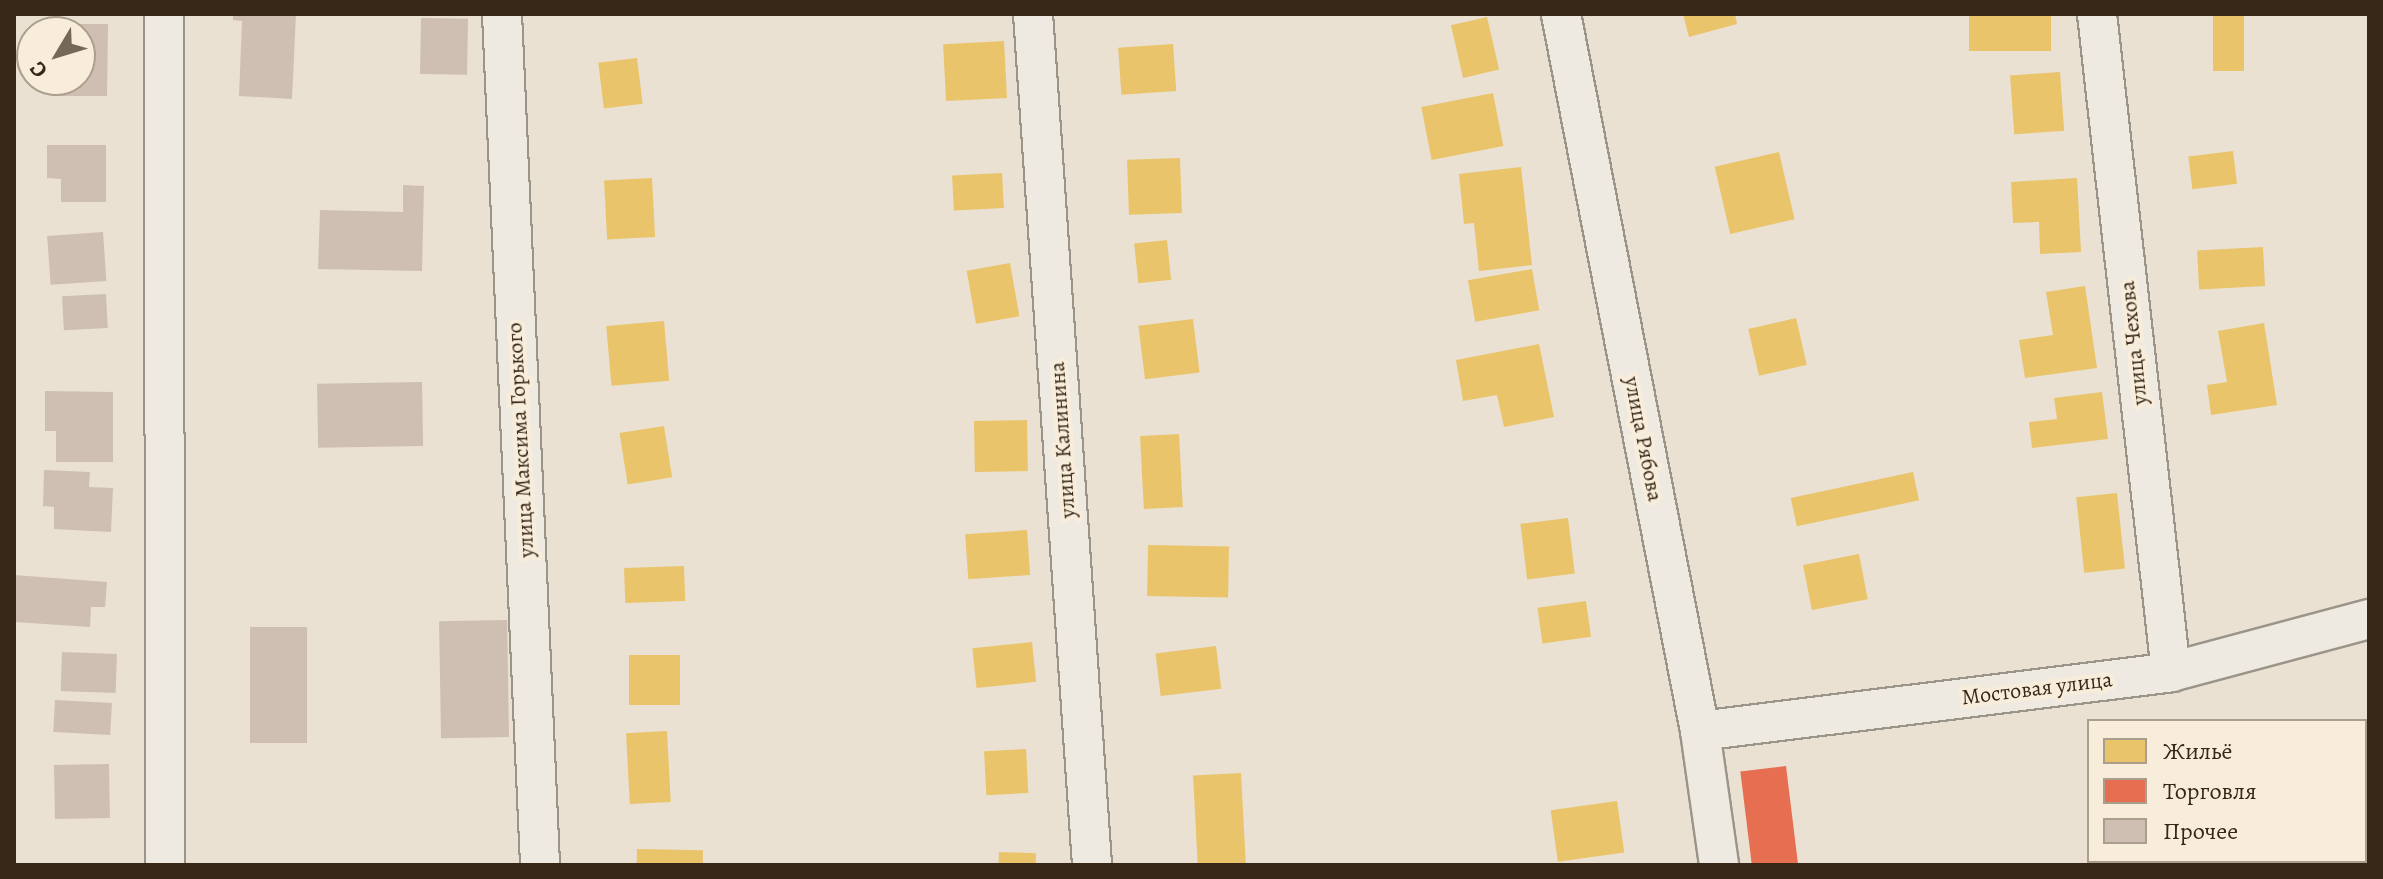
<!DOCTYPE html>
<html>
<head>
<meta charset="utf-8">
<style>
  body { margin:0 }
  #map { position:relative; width:2383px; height:879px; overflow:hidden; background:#eae1d2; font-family:Alegreya,serif }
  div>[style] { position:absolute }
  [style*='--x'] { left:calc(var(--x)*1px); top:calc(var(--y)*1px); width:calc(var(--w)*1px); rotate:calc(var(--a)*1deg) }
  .homes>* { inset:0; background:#e9c46a; transform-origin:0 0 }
  .shops>* { inset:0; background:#e76f51; transform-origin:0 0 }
  .building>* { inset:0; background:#cfbfb2; transform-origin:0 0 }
  .roads { filter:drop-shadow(2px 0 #9b9489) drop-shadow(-2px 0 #9b9489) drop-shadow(0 2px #9b9489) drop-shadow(0 -2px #9b9489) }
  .minor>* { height:38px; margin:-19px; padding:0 19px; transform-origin:19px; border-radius:19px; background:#eeeae1 }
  span { translate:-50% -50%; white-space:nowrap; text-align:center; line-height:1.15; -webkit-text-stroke:8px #f8eddb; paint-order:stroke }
  .street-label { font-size:22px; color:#372716 }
  .frame { position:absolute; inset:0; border:16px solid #372716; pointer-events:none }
  .legend { position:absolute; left:2087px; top:719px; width:280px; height:144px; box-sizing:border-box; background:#f8eddb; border:2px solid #ab9e8c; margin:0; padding:10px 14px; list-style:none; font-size:24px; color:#372716 }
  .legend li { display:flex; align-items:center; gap:16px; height:40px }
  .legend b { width:40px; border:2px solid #ab9e8c }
  .north { position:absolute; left:16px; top:16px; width:80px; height:80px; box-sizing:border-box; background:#f8eddb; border:2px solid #ab9e8c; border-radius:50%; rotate:232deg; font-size:22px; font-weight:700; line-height:32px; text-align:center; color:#372716 }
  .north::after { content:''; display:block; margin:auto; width:28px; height:36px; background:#766858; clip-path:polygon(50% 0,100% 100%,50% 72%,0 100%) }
</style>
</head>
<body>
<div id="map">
  <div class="homes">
    <i style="clip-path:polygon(1683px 14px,1735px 14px,1737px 24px,1689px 37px)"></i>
    <i style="left:1969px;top:14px;width:82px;height:37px"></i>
    <i style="left:2213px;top:14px;width:31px;height:57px"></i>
    <i style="left:1487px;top:17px;width:54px;height:37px;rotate:77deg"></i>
    <i style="left:1004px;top:41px;width:57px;height:61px;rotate:87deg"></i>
    <i style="left:1173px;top:44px;width:47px;height:55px;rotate:86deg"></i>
    <i style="left:637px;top:58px;width:46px;height:39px;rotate:83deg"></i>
    <i style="left:2060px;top:72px;width:59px;height:50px;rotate:86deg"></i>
    <i style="left:1493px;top:93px;width:54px;height:73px;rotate:79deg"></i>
    <i style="left:2233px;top:151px;width:33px;height:45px;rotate:83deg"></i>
    <i style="left:1779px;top:152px;width:69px;height:66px;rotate:77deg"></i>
    <i style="left:1180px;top:158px;width:55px;height:53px;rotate:88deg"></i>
    <i style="clip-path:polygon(1521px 167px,1532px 265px,1479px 271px,1474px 223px,1464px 224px,1459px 174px)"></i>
    <i style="left:1002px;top:173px;width:35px;height:50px;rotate:87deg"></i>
    <i style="left:652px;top:178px;width:59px;height:48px;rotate:87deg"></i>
    <i style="clip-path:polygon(2077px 178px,2081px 252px,2040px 254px,2039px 222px,2013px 223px,2011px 182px)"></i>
    <i style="left:1167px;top:240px;width:40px;height:33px;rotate:84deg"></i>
    <i style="left:2263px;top:247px;width:39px;height:66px;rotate:87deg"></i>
    <i style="left:1010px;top:263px;width:54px;height:44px;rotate:80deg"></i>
    <i style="left:1532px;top:269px;width:42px;height:65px;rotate:80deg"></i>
    <i style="clip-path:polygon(2085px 286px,2097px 368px,2025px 378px,2019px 340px,2053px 335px,2046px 292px)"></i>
    <i style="left:1796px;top:318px;width:48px;height:49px;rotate:77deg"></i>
    <i style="left:1193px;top:319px;width:54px;height:55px;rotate:83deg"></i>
    <i style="left:664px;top:321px;width:60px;height:58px;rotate:85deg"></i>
    <i style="clip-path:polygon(2264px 323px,2277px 405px,2211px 415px,2207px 385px,2227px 382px,2218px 331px)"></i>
    <i style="clip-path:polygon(1539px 344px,1554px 417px,1504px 427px,1497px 395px,1463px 401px,1456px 360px)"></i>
    <i style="clip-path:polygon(2102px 392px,2108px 439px,2032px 448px,2029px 422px,2057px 419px,2054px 398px)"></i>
    <i style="left:1027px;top:420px;width:51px;height:53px;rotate:89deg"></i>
    <i style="left:664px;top:426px;width:52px;height:45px;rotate:81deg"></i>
    <i style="left:1179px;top:434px;width:73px;height:39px;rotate:87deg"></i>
    <i style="left:1913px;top:472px;width:29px;height:125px;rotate:78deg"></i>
    <i style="left:2117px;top:493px;width:76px;height:41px;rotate:84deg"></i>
    <i style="left:1568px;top:518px;width:56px;height:48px;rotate:83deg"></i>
    <i style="left:1027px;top:530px;width:45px;height:62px;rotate:86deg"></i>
    <i style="left:1148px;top:545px;width:81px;height:51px;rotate:1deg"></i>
    <i style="left:1859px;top:554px;width:46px;height:57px;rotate:79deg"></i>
    <i style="left:684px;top:566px;width:35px;height:60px;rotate:88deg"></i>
    <i style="left:1586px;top:601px;width:36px;height:49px;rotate:82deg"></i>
    <i style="left:1032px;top:642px;width:40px;height:60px;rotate:84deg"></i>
    <i style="left:1216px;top:646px;width:43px;height:61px;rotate:83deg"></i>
    <i style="left:629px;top:655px;width:51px;height:50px"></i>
    <i style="left:667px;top:731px;width:71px;height:41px;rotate:87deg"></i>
    <i style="left:1026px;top:749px;width:44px;height:42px;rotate:87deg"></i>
    <i style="left:1241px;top:773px;width:92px;height:48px;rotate:87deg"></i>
    <i style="left:1617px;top:801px;width:52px;height:67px;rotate:82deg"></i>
    <i style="left:637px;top:849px;width:66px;height:16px;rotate:1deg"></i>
    <i style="left:999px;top:852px;width:37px;height:13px;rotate:2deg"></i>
  </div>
  <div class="shops">
    <i style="left:1786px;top:766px;width:100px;height:46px;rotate:83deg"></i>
  </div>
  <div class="building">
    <i style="clip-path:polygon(233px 14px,296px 14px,292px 99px,239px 96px,242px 21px,233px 20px)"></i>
    <i style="left:421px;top:18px;width:47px;height:56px;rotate:1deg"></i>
    <i style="clip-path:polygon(58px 24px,108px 24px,107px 96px,57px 96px,57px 80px,80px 80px,80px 32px,58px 32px)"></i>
    <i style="clip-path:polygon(47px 145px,106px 145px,106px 202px,61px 202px,61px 179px,47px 178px)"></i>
    <i style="clip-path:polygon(403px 185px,424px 186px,422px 271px,318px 269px,320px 210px,403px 212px)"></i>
    <i style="left:103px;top:232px;width:49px;height:56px;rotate:86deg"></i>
    <i style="left:106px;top:294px;width:34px;height:44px;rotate:87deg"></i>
    <i style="left:422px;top:382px;width:64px;height:105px;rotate:89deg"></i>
    <i style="clip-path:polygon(45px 391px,113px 392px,113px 462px,56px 462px,56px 431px,45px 431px)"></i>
    <i style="clip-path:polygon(44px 470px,90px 472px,89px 487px,113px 488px,111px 532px,54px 529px,54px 507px,43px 506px)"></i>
    <i style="clip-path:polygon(14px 575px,107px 582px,105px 607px,91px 607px,90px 627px,14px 622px)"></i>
    <i style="left:507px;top:620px;width:117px;height:68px;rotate:89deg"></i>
    <i style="left:250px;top:627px;width:57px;height:116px"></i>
    <i style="left:62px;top:652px;width:55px;height:39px;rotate:2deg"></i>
    <i style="left:55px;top:700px;width:57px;height:32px;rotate:3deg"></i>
    <i style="left:109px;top:764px;width:54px;height:55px;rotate:89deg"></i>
    <i style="left:2279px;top:861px;width:54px;height:4px"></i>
  </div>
  <div class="roads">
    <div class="minor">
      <i style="--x:164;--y:14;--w:851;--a:89.93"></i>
      <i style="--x:502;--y:14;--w:852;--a:87.44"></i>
      <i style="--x:1033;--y:14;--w:853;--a:86.03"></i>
      <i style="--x:1561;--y:14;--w:730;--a:79.03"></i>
      <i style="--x:1700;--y:731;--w:135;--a:81.9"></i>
      <i style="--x:2097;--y:14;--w:662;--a:83.58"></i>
      <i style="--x:1700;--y:731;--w:475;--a:-7.1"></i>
      <i style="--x:2171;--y:672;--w:205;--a:-15"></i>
    </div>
  </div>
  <div class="street-label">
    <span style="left:2134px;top:343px;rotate:-96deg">улица Чехова</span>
    <span style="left:1643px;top:439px;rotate:79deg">улица Рябова</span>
    <span style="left:521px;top:440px;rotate:-93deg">улица Максима Горького</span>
    <span style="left:1063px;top:440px;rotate:-94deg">улица Калинина</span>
    <span style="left:2037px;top:689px;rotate:-7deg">Мостовая улица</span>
  </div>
  <div class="frame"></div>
  <ul class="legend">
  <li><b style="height:22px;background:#e9c46a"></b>Жильё</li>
  <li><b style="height:22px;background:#e76f51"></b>Торговля</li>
  <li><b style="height:22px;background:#cfbfb2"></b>Прочее</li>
  </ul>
  <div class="north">С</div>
</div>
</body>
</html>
